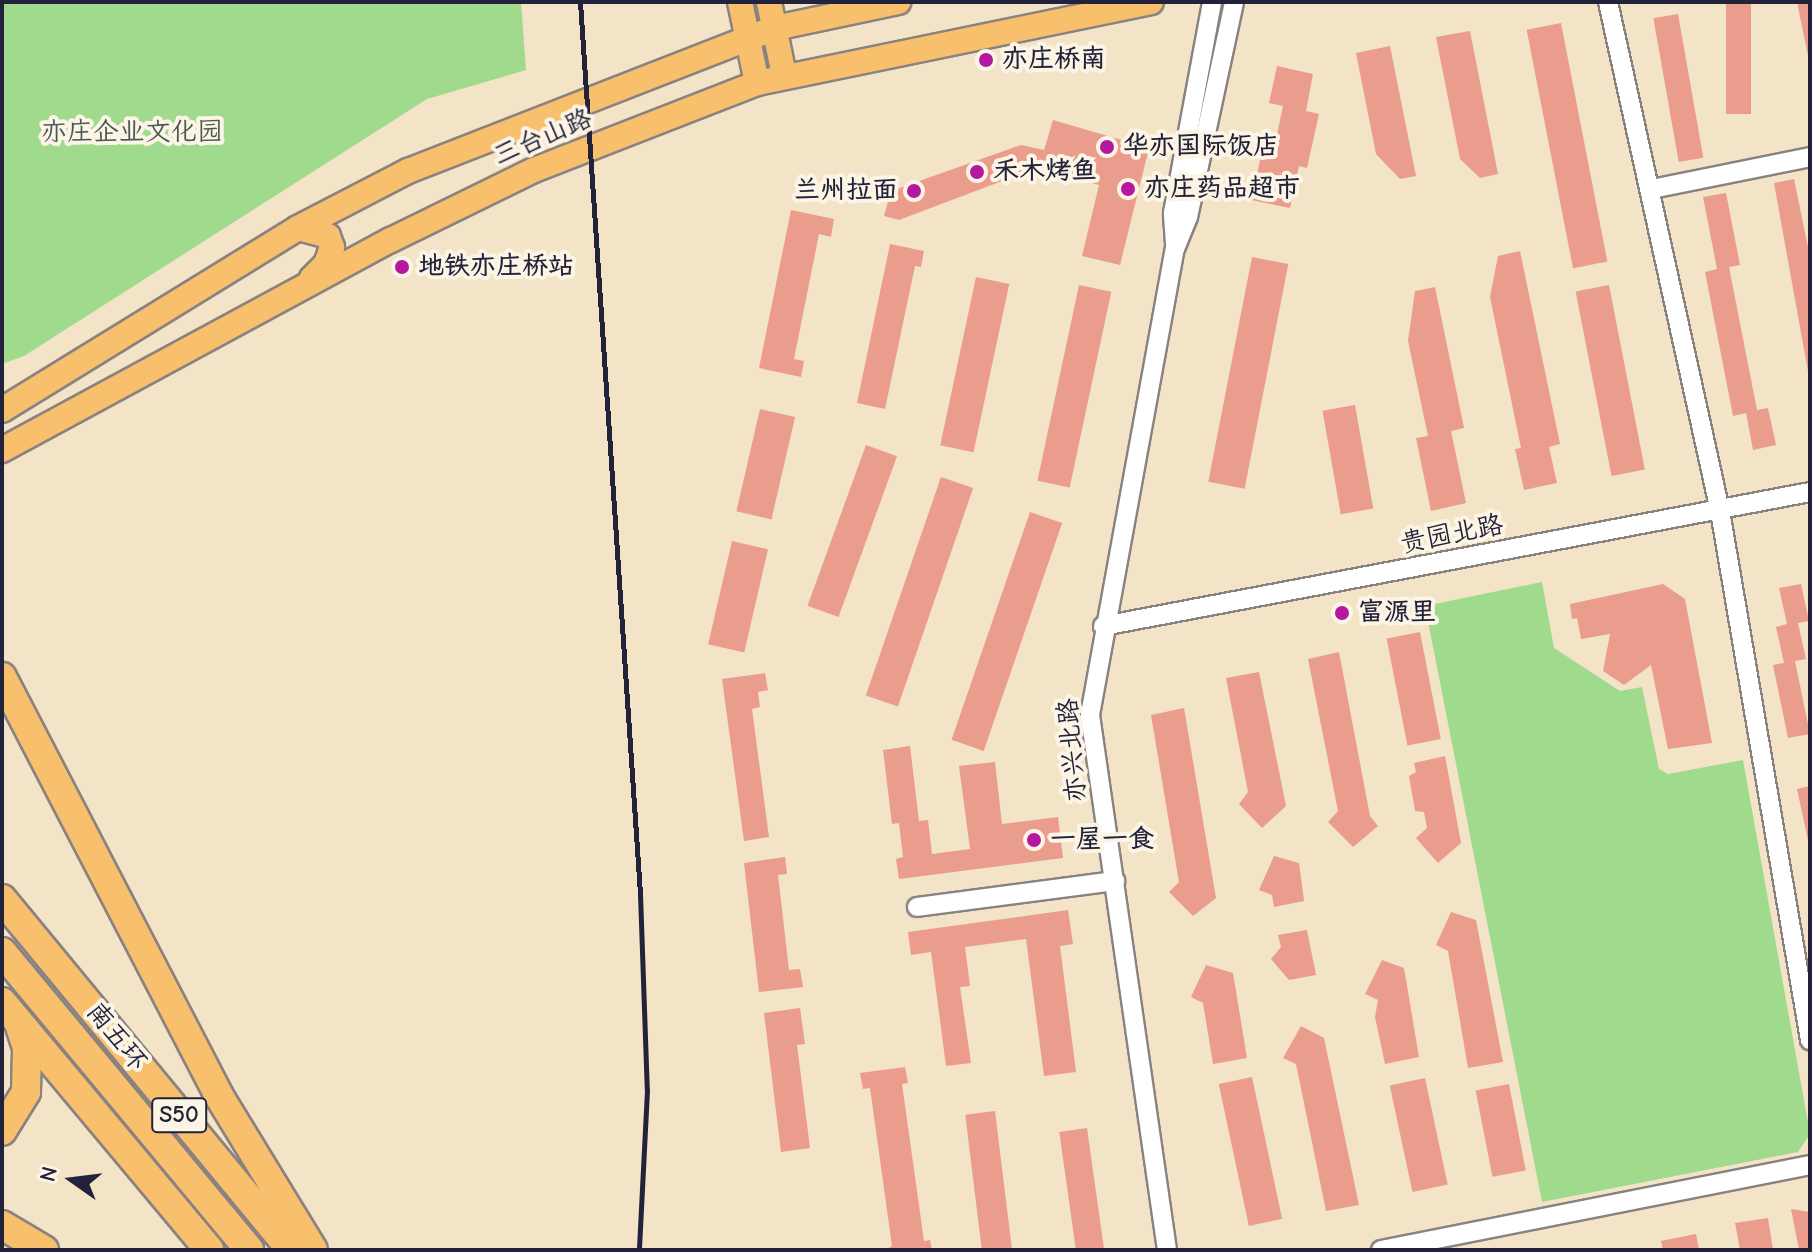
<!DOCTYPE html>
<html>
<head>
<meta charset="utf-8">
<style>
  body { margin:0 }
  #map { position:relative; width:1812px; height:1252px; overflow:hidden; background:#f3e3c7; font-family:"Comic Neue","LXGW WenKai TC",sans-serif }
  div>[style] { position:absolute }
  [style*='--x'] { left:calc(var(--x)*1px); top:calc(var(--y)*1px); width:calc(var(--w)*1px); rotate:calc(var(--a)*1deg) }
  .green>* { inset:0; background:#a0da8d }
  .building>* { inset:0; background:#ea9d8d; transform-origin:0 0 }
  .roads { filter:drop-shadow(2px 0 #8a8281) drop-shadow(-2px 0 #8a8281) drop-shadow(0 2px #8a8281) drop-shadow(0 -2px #8a8281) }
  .minor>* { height:18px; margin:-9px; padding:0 9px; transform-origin:9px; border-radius:9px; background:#fff }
  .major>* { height:24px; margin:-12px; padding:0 12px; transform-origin:12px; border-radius:12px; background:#f8bf6c }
  .highway>* { height:28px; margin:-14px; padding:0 14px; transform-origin:14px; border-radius:14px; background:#f8bf6c }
  .rail>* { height:5px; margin:-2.5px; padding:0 2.5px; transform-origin:2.5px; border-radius:2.5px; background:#22223b }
  .dots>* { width:22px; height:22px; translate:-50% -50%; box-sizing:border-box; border:4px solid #fcf5e5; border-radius:50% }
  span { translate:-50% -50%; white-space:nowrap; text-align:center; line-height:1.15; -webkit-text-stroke:8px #fcf5e5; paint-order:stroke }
  .shield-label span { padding:2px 6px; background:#fcf5e5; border:2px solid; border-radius:6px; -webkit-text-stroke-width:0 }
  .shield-label { font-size:24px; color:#22223b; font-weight:700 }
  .poi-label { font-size:26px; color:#22223b; font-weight:700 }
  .left { translate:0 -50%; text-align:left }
  .right { translate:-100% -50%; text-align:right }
  .park-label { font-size:26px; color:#485954 }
  .street-label { font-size:26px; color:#22223b }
  .frame { position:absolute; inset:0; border:4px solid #22223b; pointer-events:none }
  .north { position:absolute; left:32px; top:1140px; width:80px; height:80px; -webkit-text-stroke:6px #fcf5e5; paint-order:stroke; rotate:284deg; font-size:22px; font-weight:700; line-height:32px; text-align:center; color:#22223b }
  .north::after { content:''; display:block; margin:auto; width:28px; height:36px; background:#22223b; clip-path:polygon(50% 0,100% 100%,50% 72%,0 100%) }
</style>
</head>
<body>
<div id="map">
  <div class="green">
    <i style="clip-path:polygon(2px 2px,521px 2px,526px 70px,427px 99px,24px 356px,2px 364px)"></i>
    <i style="clip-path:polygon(1542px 582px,1554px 648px,1620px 691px,1642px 687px,1659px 769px,1668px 774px,1743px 760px,1810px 1134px,1798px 1152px,1542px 1202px,1425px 606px)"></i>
  </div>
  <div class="building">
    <i style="left:1726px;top:2px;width:25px;height:112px"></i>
    <i style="clip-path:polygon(1797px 2px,1810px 2px,1810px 61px,1809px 61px)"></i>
    <i style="left:1678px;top:14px;width:146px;height:25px;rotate:80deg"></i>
    <i style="left:1561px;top:23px;width:243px;height:35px;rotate:79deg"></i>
    <i style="clip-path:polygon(1470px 31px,1498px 174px,1480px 178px,1460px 159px,1436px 37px)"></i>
    <i style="clip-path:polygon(1390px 46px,1416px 176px,1400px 179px,1376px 154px,1356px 53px)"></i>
    <i style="clip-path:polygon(1277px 66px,1313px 74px,1306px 111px,1319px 114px,1307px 168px,1299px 166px,1290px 208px,1251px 200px,1261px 156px,1272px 158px,1283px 106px,1269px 103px)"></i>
    <i style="clip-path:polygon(1053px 120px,1149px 148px,1120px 265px,1082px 256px,1099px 185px,1039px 167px,899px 220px,884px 216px,891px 191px,1021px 145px,1044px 150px)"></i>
    <i style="clip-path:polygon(1794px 179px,1810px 257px,1809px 377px,1774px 183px)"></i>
    <i style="clip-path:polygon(1726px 193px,1740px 265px,1729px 267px,1757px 410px,1768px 408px,1776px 445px,1753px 450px,1746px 413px,1733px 416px,1705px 272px,1717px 269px,1703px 197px)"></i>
    <i style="clip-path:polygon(791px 210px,834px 219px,831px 237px,819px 234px,794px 359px,804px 361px,801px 377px,759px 368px)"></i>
    <i style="clip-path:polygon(890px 244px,924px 251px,921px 267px,915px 266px,885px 409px,857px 403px)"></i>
    <i style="clip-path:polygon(1520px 251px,1560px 444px,1549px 447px,1557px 483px,1524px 490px,1515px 449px,1521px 448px,1490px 297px,1498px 256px)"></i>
    <i style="left:1252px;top:257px;width:37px;height:229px;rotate:11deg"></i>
    <i style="left:976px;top:277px;width:34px;height:172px;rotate:12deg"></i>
    <i style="left:1079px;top:285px;width:33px;height:200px;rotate:12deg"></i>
    <i style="left:1609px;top:285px;width:188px;height:34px;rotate:79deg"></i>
    <i style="clip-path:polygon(1435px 287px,1464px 428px,1451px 431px,1466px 503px,1431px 511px,1416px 438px,1428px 436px,1408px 341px,1415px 291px)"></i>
    <i style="left:1355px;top:405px;width:105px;height:33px;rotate:80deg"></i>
    <i style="left:760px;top:409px;width:36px;height:105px;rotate:13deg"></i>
    <i style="left:866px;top:445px;width:33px;height:171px;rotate:20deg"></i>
    <i style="left:941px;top:477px;width:34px;height:231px;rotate:19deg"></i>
    <i style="left:1030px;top:512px;width:34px;height:241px;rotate:19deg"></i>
    <i style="left:732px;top:541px;width:37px;height:106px;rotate:13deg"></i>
    <i style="clip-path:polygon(1663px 584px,1685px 599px,1712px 743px,1668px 749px,1651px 665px,1624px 685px,1603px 671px,1610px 634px,1581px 639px,1577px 618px,1572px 619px,1570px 604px)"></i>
    <i style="clip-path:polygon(1801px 584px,1809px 621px,1798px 623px,1806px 659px,1795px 661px,1810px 734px,1788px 738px,1773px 665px,1784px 663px,1776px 627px,1787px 624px,1779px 588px)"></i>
    <i style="left:1420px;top:632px;width:109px;height:34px;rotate:79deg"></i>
    <i style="clip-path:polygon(1339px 652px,1370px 816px,1378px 826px,1353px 847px,1328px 822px,1338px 811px,1308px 659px)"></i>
    <i style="clip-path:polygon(1259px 672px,1286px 806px,1262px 828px,1239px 804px,1248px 792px,1226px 678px)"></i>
    <i style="clip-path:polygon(765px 673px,768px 690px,758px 692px,760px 707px,752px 709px,769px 837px,744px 841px,722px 679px)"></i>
    <i style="clip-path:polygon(1184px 708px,1216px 898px,1193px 916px,1169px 892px,1179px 882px,1151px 715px)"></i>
    <i style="clip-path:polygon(910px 746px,919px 821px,928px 820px,932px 854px,970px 849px,959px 766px,995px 762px,1002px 824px,1058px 817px,1063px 858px,899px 879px,896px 859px,903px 857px,899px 823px,892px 824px,883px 750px)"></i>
    <i style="clip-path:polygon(1445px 756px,1461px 843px,1438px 863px,1416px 838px,1427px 828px,1424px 812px,1415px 811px,1409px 776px,1416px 772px,1414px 763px)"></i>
    <i style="clip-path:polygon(1810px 786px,1810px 845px,1809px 845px,1797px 789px)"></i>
    <i style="clip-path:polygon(1274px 856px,1299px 863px,1304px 901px,1274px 907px,1272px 895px,1259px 890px)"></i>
    <i style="clip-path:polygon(785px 857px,787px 874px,778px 875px,789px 970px,800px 969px,803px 987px,759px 992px,744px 863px)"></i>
    <i style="clip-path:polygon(1068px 910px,1073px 944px,1060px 946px,1076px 1072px,1044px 1076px,1026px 939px,965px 947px,970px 986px,960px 987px,971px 1063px,946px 1066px,931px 952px,911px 955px,908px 932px)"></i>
    <i style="clip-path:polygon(1451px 912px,1476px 920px,1503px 1062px,1468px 1068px,1448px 951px,1436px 945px)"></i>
    <i style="clip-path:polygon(1307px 930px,1316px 975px,1289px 980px,1271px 959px,1281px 947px,1278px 935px)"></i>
    <i style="clip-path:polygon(1382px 960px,1404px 968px,1419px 1057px,1385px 1064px,1375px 1017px,1378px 1000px,1365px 994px)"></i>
    <i style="clip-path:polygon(1206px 965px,1233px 973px,1247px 1058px,1213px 1064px,1203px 1003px,1191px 997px)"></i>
    <i style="clip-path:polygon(800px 1008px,805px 1044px,797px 1045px,810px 1148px,781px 1152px,764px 1013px)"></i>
    <i style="clip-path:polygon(1301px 1026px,1324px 1038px,1359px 1205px,1326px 1211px,1296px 1064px,1283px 1058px)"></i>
    <i style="clip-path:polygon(905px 1067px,908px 1083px,902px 1084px,924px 1241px,930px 1240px,932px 1250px,886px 1250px,892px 1246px,870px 1088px,863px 1089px,860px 1073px)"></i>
    <i style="left:1252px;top:1077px;width:145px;height:34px;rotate:78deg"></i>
    <i style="left:1425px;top:1078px;width:109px;height:36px;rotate:78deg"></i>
    <i style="left:1509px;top:1084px;width:88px;height:34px;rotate:79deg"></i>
    <i style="left:995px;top:1111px;width:140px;height:30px;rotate:83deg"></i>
    <i style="left:1087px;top:1128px;width:123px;height:28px;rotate:82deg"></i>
    <i style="clip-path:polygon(1791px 1209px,1810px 1212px,1810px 1250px,1799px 1250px)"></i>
    <i style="clip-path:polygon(1768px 1218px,1773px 1250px,1740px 1250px,1735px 1223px)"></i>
    <i style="clip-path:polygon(1696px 1234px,1699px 1250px,1663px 1250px,1661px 1241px)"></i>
  </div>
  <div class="roads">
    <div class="minor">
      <i style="--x:1608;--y:2;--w:521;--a:77.59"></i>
      <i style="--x:1720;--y:511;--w:537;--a:80.34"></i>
      <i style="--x:1652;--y:189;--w:161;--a:-11.4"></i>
      <i style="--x:1175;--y:244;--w:31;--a:-94"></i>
      <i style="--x:1173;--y:213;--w:215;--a:-79.5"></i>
      <i style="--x:1103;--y:626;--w:720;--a:-10.73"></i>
      <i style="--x:917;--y:907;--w:200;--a:-7.5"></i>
      <i style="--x:1167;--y:1250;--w:541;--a:-98.19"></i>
      <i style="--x:1090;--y:715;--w:474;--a:-79.7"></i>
      <i style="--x:1175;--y:249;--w:35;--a:-68"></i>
      <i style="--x:1188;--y:217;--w:220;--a:-77.9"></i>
      <i style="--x:1381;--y:1250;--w:437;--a:-11.2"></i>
    </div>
    <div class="major">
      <i style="--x:740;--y:2;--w:83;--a:78.1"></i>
      <i style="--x:769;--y:2;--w:75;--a:78.4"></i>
      <i style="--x:298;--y:228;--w:31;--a:15"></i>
      <i style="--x:328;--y:236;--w:12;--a:70"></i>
      <i style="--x:332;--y:247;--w:18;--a:109"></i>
      <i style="--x:326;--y:264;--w:20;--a:135"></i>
      <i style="--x:2;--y:410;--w:347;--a:-31.6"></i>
      <i style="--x:298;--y:228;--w:124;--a:-27.4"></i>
      <i style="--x:408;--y:171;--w:394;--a:-21.3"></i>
      <i style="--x:775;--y:28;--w:126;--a:-11.9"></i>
      <i style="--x:2;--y:450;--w:442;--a:-28.4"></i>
      <i style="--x:391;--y:240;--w:159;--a:-26.1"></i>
      <i style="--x:534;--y:170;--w:239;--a:-21.3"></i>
      <i style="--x:757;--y:83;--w:402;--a:-11.6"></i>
    </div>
    <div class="highway">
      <i style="--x:2;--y:677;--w:472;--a:62.6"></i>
      <i style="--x:219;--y:1096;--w:180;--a:58.6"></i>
      <i style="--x:2;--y:899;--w:455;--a:50.5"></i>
      <i style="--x:2;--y:952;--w:387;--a:50.3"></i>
      <i style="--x:2;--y:1002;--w:323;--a:50.1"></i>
      <i style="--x:2;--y:1131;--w:46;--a:-58.4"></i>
      <i style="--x:26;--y:1092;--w:44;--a:-88.7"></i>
      <i style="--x:27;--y:1048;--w:22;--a:-108"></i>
      <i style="--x:2;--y:1225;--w:49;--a:30.8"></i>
    </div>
  </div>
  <div class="rail">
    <i style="--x:580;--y:2;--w:894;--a:86.15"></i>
    <i style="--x:640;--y:894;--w:196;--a:88"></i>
    <i style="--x:647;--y:1090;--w:160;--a:92.9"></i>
  </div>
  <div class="dots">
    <i style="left:986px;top:60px;background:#b5179e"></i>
    <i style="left:1107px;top:147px;background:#b5179e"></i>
    <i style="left:977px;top:172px;background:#b5179e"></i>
    <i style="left:1128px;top:189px;background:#b5179e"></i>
    <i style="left:914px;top:191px;background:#b5179e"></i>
    <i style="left:402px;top:267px;background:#b5179e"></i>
    <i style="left:1342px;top:613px;background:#b5179e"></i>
    <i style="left:1034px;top:840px;background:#b5179e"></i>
  </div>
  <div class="shield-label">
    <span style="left:179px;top:1115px">S50</span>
  </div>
  <div class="poi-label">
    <span class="left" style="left:1002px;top:60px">亦庄桥南</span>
    <span class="left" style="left:1123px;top:147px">华亦国际饭店</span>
    <span class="left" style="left:993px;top:172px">禾木烤鱼</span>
    <span class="left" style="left:1144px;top:189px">亦庄药品超市</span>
    <span class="right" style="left:898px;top:191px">兰州拉面</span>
    <span class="left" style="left:418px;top:267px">地铁亦庄桥站</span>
    <span class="left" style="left:1358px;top:613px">富源里</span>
    <span class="left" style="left:1050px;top:840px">一屋一食</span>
  </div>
  <div class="park-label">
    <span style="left:132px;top:133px">亦庄企业文化园</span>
  </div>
  <div class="street-label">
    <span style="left:543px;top:138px;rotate:-23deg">三台山路</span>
    <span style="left:1452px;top:535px;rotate:-11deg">贵园北路</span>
    <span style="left:1073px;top:750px;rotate:-95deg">亦兴北路</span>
    <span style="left:116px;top:1037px;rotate:51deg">南五环</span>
  </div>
  <div class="frame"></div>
  <div class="north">N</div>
</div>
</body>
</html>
